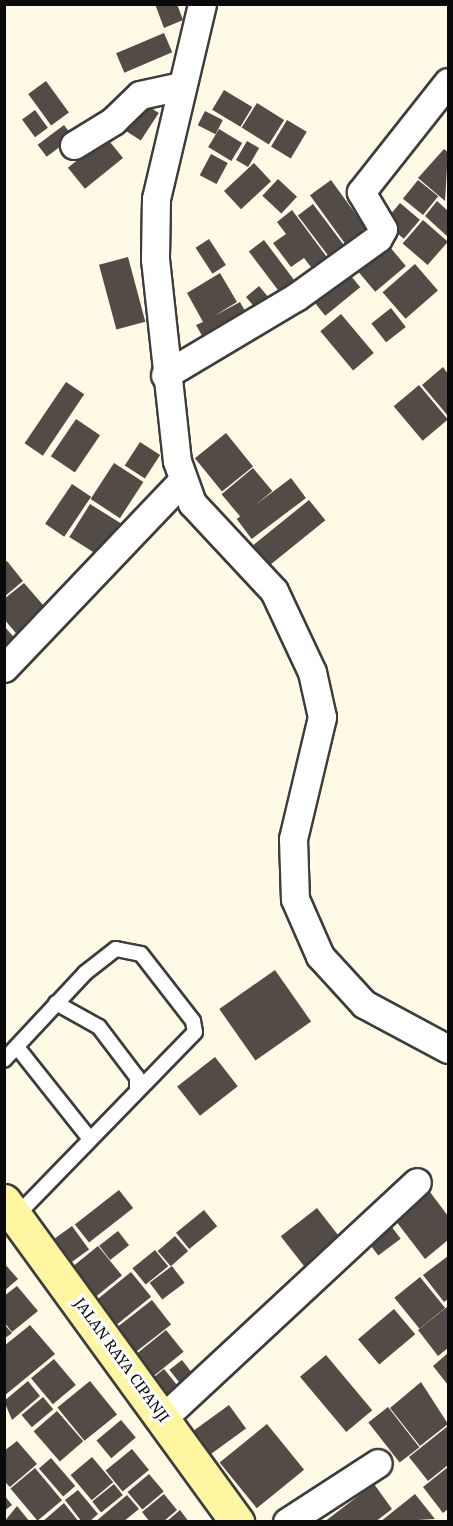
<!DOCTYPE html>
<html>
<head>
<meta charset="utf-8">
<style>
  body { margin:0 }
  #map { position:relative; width:453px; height:1526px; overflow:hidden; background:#fffae6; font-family:"Noto Serif",serif }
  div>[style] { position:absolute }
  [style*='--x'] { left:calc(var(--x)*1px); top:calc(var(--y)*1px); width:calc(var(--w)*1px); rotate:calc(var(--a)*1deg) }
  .building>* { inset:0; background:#534b46; transform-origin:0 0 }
  .roads { filter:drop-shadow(2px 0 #3d3d3d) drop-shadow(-2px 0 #3d3d3d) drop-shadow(0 2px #3d3d3d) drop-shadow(0 -2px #3d3d3d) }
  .lane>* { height:14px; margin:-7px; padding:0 7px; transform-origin:7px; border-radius:7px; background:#fff }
  .street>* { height:27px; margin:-13.5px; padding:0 13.5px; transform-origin:13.5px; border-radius:13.5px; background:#fff }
  .secondary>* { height:33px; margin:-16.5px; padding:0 16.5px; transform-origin:16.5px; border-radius:16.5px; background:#fff6a1 }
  span { translate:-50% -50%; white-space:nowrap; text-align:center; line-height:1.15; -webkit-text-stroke:6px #fff; paint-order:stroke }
  .street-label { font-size:15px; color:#0a0a0a }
  .frame { position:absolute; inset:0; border:6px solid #0a0a0a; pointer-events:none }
</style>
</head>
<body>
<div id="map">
  <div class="building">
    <i style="clip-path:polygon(155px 4px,177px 4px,183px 20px,164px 28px)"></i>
    <i style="left:164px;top:33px;width:21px;height:52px;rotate:67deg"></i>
    <i style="left:46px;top:81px;width:39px;height:22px;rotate:54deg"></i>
    <i style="left:224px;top:90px;width:33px;height:23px;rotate:31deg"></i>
    <i style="left:142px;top:102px;width:20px;height:33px;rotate:33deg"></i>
    <i style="left:257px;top:103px;width:32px;height:29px;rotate:32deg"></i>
    <i style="left:35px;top:110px;width:22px;height:16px;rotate:54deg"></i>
    <i style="left:205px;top:111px;width:20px;height:16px;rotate:27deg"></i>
    <i style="left:287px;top:120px;width:23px;height:31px;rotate:31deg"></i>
    <i style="left:64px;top:125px;width:15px;height:33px;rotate:53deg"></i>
    <i style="left:219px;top:129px;width:27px;height:21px;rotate:31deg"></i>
    <i style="left:106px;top:137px;width:27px;height:49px;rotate:51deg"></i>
    <i style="left:247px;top:141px;width:14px;height:22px;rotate:30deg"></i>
    <i style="clip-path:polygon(444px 149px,448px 152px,445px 201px,418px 178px)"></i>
    <i style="left:211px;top:154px;width:19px;height:24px;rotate:28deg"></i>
    <i style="left:254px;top:163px;width:25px;height:41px;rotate:47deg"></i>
    <i style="left:278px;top:179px;width:26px;height:23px;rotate:43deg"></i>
    <i style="left:331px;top:180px;width:66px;height:26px;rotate:54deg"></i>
    <i style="left:418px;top:180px;width:26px;height:24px;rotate:39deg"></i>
    <i style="clip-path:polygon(437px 201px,448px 211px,448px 237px,425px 216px)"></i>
    <i style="left:400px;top:203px;width:26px;height:25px;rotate:40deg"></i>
    <i style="left:313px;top:204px;width:55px;height:19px;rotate:53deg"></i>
    <i style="clip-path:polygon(292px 210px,329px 260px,314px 271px,304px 258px,291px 267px,273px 243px,286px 234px,277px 222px)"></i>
    <i style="left:423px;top:220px;width:33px;height:31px;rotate:41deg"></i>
    <i style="left:209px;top:239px;width:31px;height:16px;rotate:57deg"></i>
    <i style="left:264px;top:240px;width:50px;height:19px;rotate:53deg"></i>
    <i style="left:384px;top:240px;width:34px;height:40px;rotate:50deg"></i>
    <i style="left:128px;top:257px;width:67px;height:30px;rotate:75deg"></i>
    <i style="left:415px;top:264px;width:35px;height:43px;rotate:49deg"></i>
    <i style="left:347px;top:271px;width:21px;height:45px;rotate:51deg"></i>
    <i style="clip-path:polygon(220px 273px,237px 302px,214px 316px,240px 302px,249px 318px,205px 341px,196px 325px,203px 322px,187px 293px)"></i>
    <i style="left:259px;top:286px;width:17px;height:17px;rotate:50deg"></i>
    <i style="left:391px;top:308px;width:24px;height:25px;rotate:52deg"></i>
    <i style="left:341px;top:314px;width:51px;height:27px;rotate:50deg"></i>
    <i style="clip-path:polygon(443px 367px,448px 374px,448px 416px,422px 385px)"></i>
    <i style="left:66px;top:382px;width:22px;height:74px;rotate:34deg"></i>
    <i style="left:419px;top:385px;width:45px;height:33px;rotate:50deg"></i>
    <i style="left:76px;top:419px;width:29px;height:45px;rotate:34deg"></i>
    <i style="left:226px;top:433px;width:43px;height:40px;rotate:51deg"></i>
    <i style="left:140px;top:442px;width:24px;height:28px;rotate:33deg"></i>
    <i style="left:114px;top:463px;width:35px;height:43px;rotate:33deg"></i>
    <i style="left:253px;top:468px;width:30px;height:41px;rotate:50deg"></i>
    <i style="left:291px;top:478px;width:25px;height:68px;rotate:53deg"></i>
    <i style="left:72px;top:484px;width:23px;height:48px;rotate:34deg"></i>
    <i style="left:309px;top:500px;width:26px;height:72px;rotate:51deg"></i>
    <i style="left:90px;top:504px;width:39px;height:39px;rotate:32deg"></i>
    <i style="clip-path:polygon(7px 561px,23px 581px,4px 597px,4px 563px)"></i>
    <i style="clip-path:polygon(24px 583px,50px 613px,20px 638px,4px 619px,4px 599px)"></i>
    <i style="clip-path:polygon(4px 626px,20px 644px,4px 657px)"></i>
    <i style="left:275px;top:970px;width:63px;height:68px;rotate:55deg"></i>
    <i style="left:215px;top:1057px;width:37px;height:48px;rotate:52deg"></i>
    <i style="clip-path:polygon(424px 1184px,448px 1216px,448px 1240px,425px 1259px,389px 1212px)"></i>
    <i style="left:119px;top:1190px;width:23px;height:56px;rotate:52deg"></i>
    <i style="left:317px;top:1208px;width:39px;height:46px;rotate:52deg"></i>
    <i style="left:204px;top:1210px;width:21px;height:36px;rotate:51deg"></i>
    <i style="left:385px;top:1218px;width:26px;height:28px;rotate:53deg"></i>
    <i style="left:72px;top:1226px;width:29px;height:29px;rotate:54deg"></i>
    <i style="left:118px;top:1231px;width:18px;height:24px;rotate:52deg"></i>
    <i style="left:175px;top:1236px;width:20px;height:23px;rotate:49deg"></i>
    <i style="left:98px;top:1246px;width:38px;height:38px;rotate:51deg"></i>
    <i style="left:155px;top:1250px;width:21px;height:29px;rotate:51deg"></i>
    <i style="clip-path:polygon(448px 1256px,448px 1299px,444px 1302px,423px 1275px)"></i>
    <i style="clip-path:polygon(4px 1263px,18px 1279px,4px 1291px)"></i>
    <i style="left:172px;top:1266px;width:21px;height:28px;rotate:53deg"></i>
    <i style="left:131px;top:1272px;width:32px;height:50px;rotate:51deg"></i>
    <i style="left:420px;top:1277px;width:40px;height:33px;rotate:51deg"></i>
    <i style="clip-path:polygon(17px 1286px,38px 1311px,12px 1332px,4px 1322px,4px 1296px)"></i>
    <i style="left:152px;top:1300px;width:31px;height:48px;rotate:52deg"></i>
    <i style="clip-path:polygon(447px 1307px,448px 1348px,438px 1356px,418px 1330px)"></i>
    <i style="left:394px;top:1309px;width:33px;height:47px;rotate:50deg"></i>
    <i style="clip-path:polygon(4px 1324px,12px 1333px,4px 1339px)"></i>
    <i style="clip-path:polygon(30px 1325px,55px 1354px,4px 1396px,4px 1346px)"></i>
    <i style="left:166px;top:1330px;width:28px;height:41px;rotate:51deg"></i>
    <i style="clip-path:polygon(448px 1353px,448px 1385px,433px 1366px)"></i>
    <i style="left:326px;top:1355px;width:72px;height:34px;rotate:50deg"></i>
    <i style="left:54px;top:1359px;width:34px;height:30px;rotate:50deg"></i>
    <i style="left:182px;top:1360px;width:24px;height:16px;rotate:52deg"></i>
    <i style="left:164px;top:1369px;width:28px;height:18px;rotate:51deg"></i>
    <i style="clip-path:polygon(28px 1381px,40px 1396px,12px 1420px,4px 1401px)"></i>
    <i style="left:90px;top:1381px;width:43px;height:42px;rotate:51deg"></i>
    <i style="clip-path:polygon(421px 1382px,448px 1424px,420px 1446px,390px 1408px)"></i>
    <i style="left:43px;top:1397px;width:16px;height:28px;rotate:50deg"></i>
    <i style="left:229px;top:1405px;width:29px;height:46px;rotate:54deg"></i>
    <i style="left:388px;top:1407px;width:51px;height:25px;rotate:52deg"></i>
    <i style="left:57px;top:1411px;width:40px;height:31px;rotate:49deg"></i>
    <i style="left:121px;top:1420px;width:23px;height:32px;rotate:50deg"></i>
    <i style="left:267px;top:1424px;width:59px;height:61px;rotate:51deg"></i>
    <i style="clip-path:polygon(448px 1426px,448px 1465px,428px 1481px,409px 1457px)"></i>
    <i style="clip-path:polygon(17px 1441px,37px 1464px,10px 1487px,4px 1481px,4px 1451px)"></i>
    <i style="left:132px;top:1449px;width:27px;height:34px;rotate:51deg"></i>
    <i style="left:92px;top:1457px;width:33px;height:28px;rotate:50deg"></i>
    <i style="left:51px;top:1458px;width:37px;height:16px;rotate:49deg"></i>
    <i style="clip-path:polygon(448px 1467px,448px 1509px,443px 1513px,423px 1487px)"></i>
    <i style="left:35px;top:1468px;width:42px;height:32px;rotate:50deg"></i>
    <i style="left:149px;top:1474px;width:23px;height:28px;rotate:50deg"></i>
    <i style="left:114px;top:1484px;width:14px;height:28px;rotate:51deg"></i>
    <i style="clip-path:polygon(374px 1484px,392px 1509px,375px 1522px,324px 1522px)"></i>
    <i style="clip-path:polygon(78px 1490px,98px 1514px,89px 1522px,82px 1522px,65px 1500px)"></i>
    <i style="clip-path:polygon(164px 1494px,177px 1510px,163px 1522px,150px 1522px,142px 1512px)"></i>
    <i style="clip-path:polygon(415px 1494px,435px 1519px,380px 1522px)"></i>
    <i style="clip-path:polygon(4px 1495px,12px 1505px,4px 1511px)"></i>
    <i style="clip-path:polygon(127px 1495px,139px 1509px,123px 1522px,95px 1522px)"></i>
    <i style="clip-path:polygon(64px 1503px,79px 1522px,42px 1522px)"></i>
    <i style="clip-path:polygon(17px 1506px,30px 1522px,4px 1522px)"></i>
    <i style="clip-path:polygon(180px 1510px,189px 1522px,166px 1522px)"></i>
  </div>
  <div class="roads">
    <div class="lane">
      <i style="--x:56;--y:1003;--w:49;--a:29.2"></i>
      <i style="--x:99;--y:1027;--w:63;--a:52.8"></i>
      <i style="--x:137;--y:1077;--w:13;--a:90"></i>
      <i style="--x:17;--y:1047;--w:117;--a:51.6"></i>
      <i style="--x:4;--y:1060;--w:119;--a:-47"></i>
      <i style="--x:85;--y:973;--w:39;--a:-38"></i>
      <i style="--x:116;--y:949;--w:25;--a:11"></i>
      <i style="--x:141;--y:954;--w:85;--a:52.2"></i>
      <i style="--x:193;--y:1021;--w:11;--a:80"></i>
      <i style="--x:195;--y:1032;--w:257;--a:134.2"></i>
    </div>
    <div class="street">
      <i style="--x:202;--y:4;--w:200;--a:103.3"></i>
      <i style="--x:156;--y:199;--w:60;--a:91"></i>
      <i style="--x:155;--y:259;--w:203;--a:83.8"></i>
      <i style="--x:177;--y:461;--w:45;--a:70.3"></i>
      <i style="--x:192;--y:503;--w:120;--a:47"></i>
      <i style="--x:274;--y:591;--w:89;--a:64.9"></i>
      <i style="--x:312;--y:672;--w:46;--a:77.5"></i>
      <i style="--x:322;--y:717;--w:125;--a:103.4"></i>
      <i style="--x:293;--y:839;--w:60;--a:88.1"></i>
      <i style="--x:295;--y:899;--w:62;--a:66.3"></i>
      <i style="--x:320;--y:956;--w:65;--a:47.5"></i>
      <i style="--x:364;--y:1004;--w:95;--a:28.2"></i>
      <i style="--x:74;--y:145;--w:46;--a:-31.6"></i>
      <i style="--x:113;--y:121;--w:37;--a:-44"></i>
      <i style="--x:140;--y:95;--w:42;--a:-12.4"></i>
      <i style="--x:165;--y:375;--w:152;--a:-30.8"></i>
      <i style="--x:296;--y:297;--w:101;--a:-35.7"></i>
      <i style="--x:378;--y:238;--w:10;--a:-61"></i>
      <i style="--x:383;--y:229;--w:43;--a:-120.7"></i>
      <i style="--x:361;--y:192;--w:140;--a:-51.7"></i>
      <i style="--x:4;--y:668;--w:258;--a:-46.4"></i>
      <i style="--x:164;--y:1417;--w:345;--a:-42.9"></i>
      <i style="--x:287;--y:1522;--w:108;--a:-33"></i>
    </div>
    <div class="secondary">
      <i style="--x:4;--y:1201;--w:397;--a:54"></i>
    </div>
  </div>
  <div class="street-label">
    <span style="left:122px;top:1360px;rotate:54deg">JALAN RAYA CIPANJI</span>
  </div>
  <div class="frame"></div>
</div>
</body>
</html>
